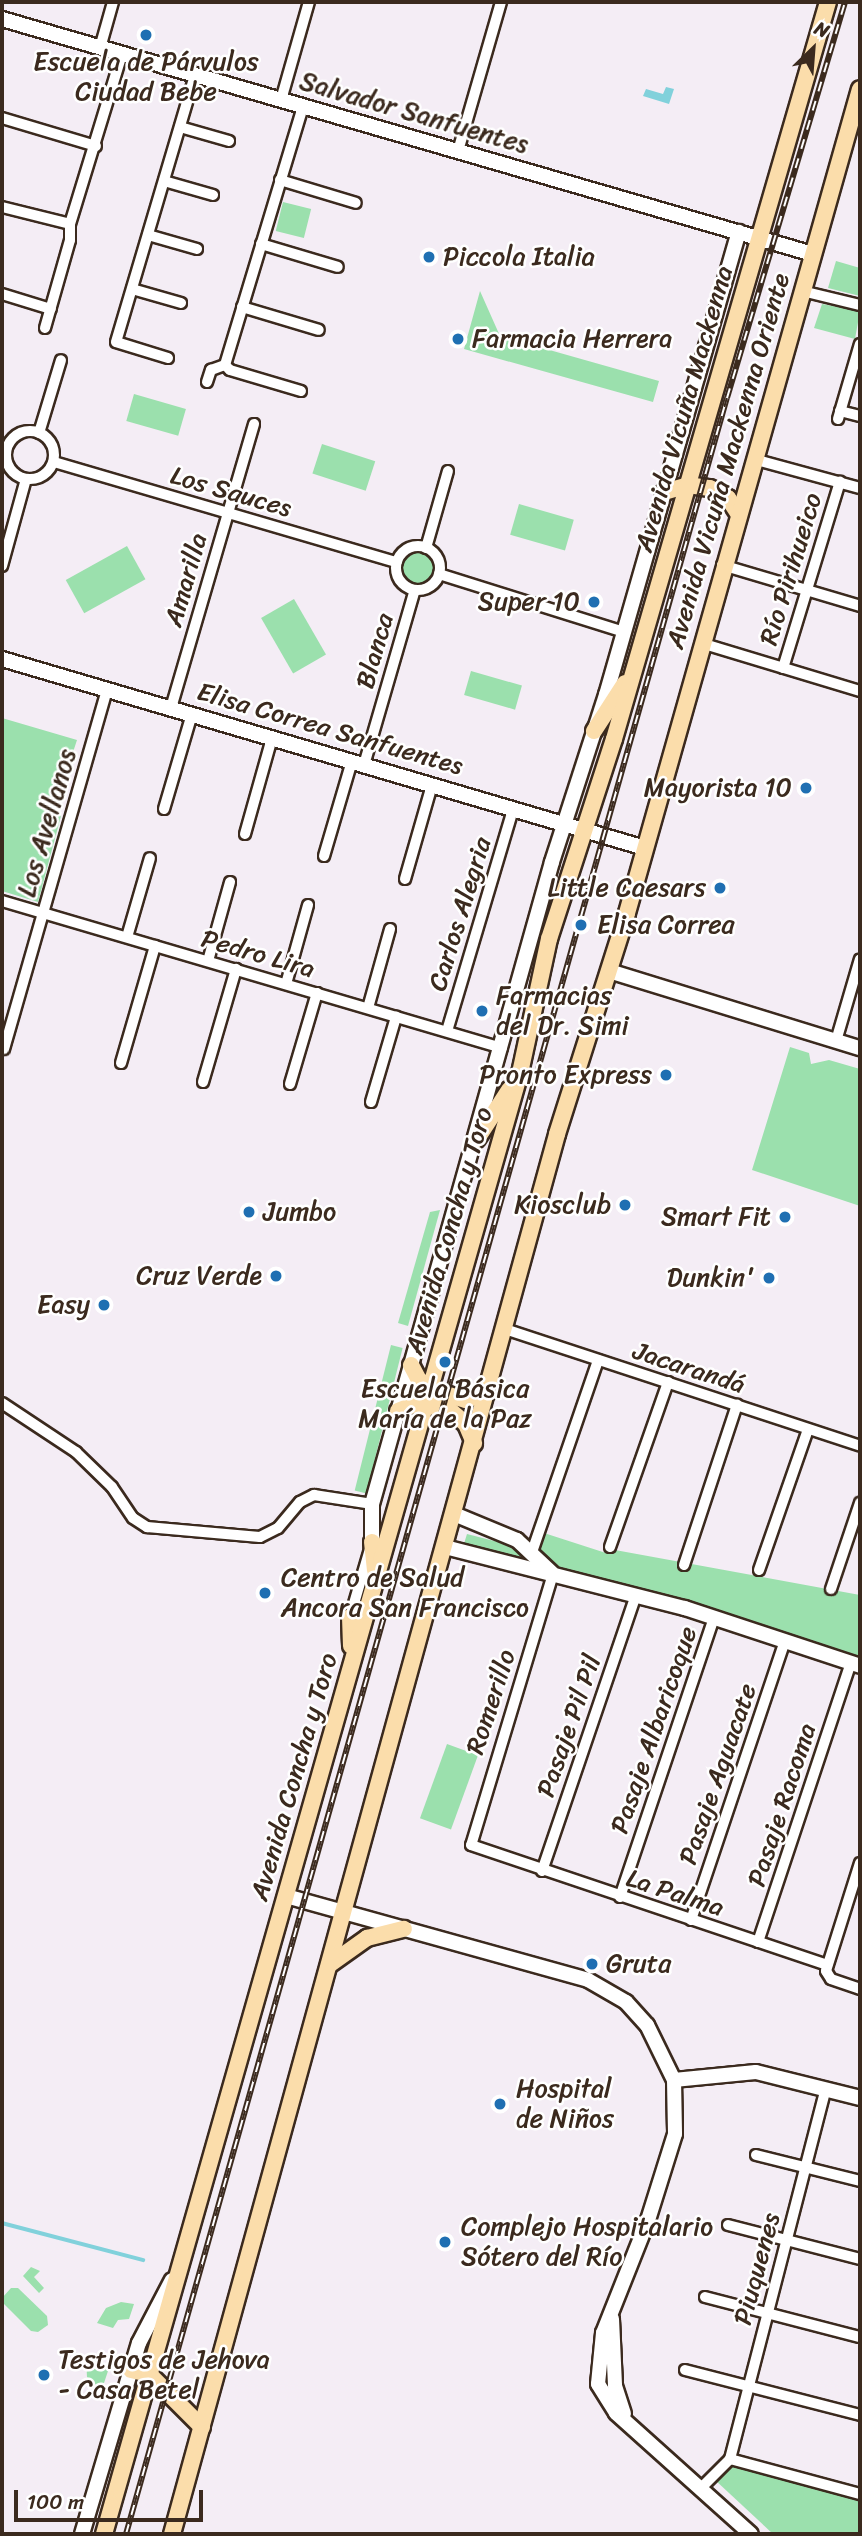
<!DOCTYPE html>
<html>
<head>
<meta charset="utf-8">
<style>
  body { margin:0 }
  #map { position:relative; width:862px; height:2536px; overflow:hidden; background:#f4edf5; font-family:Sriracha,sans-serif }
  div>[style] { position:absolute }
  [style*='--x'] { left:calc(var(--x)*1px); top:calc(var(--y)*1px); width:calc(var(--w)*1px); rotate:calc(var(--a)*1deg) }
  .green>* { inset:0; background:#9be0ad; transform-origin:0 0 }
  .round { border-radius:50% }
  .water>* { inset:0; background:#81d1db }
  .stream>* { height:3.5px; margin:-1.75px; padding:0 1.75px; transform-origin:1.75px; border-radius:1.75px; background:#81d1db }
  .roads { filter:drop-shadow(2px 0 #3b2a1e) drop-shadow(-2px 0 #3b2a1e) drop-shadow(0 2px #3b2a1e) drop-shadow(0 -2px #3b2a1e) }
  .street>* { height:10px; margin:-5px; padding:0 5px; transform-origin:5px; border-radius:5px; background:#fff }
  .street>.ring { margin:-5px; padding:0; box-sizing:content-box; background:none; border:10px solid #fff; border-radius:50% }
  .secondary>* { height:14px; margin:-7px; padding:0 7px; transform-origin:7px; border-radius:7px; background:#fff }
  .primary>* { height:16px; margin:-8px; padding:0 8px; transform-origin:8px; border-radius:8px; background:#fbddab }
  .rail>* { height:6px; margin-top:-3px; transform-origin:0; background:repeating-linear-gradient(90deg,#fff 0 10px,#3b2a1e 0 20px); box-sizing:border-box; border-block:2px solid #3b2a1e }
  .dots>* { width:19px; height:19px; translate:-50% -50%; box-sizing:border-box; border:4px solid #fff; border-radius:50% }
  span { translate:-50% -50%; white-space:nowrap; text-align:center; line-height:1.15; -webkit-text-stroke:5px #fff; paint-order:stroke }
  .poi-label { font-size:26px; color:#3b2a1e }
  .left { translate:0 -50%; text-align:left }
  .right { translate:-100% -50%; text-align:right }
  .street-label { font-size:26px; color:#3b2a1e }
  .frame { position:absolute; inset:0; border:4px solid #3b2a1e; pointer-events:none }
  .north { position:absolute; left:778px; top:14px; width:70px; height:70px; -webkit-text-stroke:5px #fff; paint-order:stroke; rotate:25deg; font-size:19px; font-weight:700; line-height:28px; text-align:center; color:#3b2a1e }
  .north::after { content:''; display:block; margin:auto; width:24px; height:32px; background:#3b2a1e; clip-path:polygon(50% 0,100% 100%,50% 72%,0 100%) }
  .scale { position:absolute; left:14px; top:2490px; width:189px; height:32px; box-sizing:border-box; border:4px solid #3b2a1e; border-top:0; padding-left:9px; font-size:21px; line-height:24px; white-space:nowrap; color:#3b2a1e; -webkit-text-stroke:5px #fff; paint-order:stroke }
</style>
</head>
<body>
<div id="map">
  <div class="green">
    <i style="left:283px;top:202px;width:29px;height:30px;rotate:14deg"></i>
    <i style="clip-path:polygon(836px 261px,860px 268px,860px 296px,828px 288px)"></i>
    <i style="clip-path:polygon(480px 291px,500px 336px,659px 381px,653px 402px,464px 349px)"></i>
    <i style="clip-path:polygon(822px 304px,860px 311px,855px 339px,814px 328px)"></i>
    <i style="left:134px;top:394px;width:54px;height:28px;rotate:16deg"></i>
    <i style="left:322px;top:444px;width:56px;height:31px;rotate:18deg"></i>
    <i style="left:519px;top:504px;width:57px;height:32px;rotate:16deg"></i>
    <i style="left:127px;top:546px;width:38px;height:70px;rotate:61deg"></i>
    <i class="round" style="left:399px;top:549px;width:38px;height:38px"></i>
    <i style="left:294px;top:599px;width:64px;height:38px;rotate:60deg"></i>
    <i style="left:471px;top:671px;width:53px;height:25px;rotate:16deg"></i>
    <i style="clip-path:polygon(2px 718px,77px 740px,54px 810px,61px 816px,38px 902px,2px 891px)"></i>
    <i style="clip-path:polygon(790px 1047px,809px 1053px,811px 1064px,829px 1060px,860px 1069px,860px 1206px,752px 1170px)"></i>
    <i style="clip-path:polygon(440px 1210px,408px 1326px,398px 1323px,430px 1212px)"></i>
    <i style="left:391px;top:1345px;width:12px;height:150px;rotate:14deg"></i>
    <i style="clip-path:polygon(544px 1533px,609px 1554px,615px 1550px,860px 1595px,860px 1659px,675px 1598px,544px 1563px,538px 1547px)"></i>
    <i style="clip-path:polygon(467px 1534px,506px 1544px,533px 1565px,463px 1547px)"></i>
    <i style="left:447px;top:1744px;width:33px;height:79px;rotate:20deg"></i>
    <i style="clip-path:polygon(31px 2267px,40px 2271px,34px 2277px,44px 2288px,39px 2293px,23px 2276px)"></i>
    <i style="clip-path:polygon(11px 2288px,18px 2288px,47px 2316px,48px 2325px,38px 2332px,31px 2331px,4px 2304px,2px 2298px)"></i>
    <i style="clip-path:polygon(121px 2302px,134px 2304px,129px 2319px,118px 2320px,113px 2328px,97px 2323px,106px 2308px)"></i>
    <i style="clip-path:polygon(86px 2357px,110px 2365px,101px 2392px,87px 2377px)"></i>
    <i style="clip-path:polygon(731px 2463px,860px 2500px,860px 2534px,773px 2534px,715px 2480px)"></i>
  </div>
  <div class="water">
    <i style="clip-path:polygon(666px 87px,674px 89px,669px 104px,643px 96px,646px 89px,663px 94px)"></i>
  </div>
  <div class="stream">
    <i style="--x:2;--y:2223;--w:146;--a:14.7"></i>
  </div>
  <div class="roads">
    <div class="street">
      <i style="--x:100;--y:48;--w:48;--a:-74.2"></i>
      <i style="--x:281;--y:100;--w:102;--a:-74.1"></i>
      <i style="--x:2;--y:118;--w:98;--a:16.6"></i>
      <i style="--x:180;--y:127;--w:51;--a:15.9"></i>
      <i style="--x:458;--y:151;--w:155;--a:-73.9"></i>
      <i style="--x:280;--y:180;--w:79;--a:16.8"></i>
      <i style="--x:164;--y:181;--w:51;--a:15.9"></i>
      <i style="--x:2;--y:207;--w:70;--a:14"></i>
      <i style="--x:70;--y:224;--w:178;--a:-73"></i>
      <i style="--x:148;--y:235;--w:51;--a:15.9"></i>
      <i style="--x:261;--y:244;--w:80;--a:16.6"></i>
      <i style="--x:132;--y:289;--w:51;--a:15.9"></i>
      <i style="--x:802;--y:291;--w:60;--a:13.6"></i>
      <i style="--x:2;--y:294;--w:51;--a:17"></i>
      <i style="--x:242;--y:307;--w:80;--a:16.6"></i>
      <i style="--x:45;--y:328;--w:91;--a:-74.1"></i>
      <i style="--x:70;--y:240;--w:16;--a:-90"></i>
      <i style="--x:168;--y:358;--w:54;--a:-162.9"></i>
      <i style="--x:116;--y:342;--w:278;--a:-73.5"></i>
      <i style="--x:225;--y:365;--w:270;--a:-73.2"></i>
      <i style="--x:225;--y:365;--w:7;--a:45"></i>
      <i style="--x:230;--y:370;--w:74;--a:16.5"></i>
      <i style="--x:207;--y:382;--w:13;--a:-72"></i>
      <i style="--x:211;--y:370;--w:15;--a:-20"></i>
      <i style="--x:840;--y:411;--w:21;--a:14"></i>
      <i style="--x:838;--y:419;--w:78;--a:-73.7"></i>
      <i class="ring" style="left:6px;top:431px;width:38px;height:38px"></i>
      <i style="--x:39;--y:433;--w:76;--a:-73.2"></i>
      <i style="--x:753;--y:459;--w:111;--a:15.2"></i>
      <i style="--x:54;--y:462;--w:357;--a:16.3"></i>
      <i class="ring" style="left:396px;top:546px;width:34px;height:34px"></i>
      <i style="--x:426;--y:548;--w:80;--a:-74.1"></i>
      <i style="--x:722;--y:565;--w:144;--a:16.5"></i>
      <i style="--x:2;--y:566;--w:90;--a:-74.6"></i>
      <i style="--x:439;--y:574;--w:194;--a:17.4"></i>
      <i style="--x:701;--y:643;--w:166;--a:16.8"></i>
      <i style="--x:783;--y:668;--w:195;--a:-73"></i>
      <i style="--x:171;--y:708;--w:296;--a:-73.7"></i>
      <i style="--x:364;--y:765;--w:182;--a:-73.8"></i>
      <i style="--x:164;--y:809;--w:99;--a:-73.6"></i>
      <i style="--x:245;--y:834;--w:100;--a:-74.3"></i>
      <i style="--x:324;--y:856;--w:99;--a:-73.6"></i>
      <i style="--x:405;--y:879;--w:98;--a:-74"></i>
      <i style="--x:2;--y:901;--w:521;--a:16.38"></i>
      <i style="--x:127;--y:937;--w:82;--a:-73.8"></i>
      <i style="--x:208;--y:961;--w:82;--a:-74.4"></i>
      <i style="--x:286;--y:984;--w:82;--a:-74.4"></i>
      <i style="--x:368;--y:1008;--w:82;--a:-74.4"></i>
      <i style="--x:447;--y:1031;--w:232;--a:-73.4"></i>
      <i style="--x:836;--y:1041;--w:85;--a:-73.7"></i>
      <i style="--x:4;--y:1049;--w:373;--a:-74"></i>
      <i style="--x:121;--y:1063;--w:122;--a:-73.8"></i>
      <i style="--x:203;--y:1082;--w:118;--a:-73.7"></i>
      <i style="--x:290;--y:1084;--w:95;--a:-73.5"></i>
      <i style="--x:371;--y:1102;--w:89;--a:-73.6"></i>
      <i style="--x:505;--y:1329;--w:374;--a:18.2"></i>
      <i style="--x:2;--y:1403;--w:89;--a:33.5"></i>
      <i style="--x:76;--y:1452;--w:50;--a:44.2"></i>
      <i style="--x:112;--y:1487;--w:37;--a:56"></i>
      <i style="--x:133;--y:1518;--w:17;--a:33"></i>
      <i style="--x:147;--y:1527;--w:113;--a:5.1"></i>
      <i style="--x:260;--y:1537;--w:20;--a:-27"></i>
      <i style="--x:278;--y:1528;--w:34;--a:-50"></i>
      <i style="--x:300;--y:1502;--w:16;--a:-27"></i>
      <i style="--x:314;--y:1495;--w:59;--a:8.8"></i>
      <i style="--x:610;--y:1547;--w:175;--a:-70.6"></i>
      <i style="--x:532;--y:1552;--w:203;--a:-71"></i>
      <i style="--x:684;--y:1565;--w:169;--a:-71.7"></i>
      <i style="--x:759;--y:1570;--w:149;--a:-70.8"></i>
      <i style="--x:553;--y:1574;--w:283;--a:106.8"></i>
      <i style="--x:471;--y:1845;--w:376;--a:18.6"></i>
      <i style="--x:831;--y:1589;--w:91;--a:-71.4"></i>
      <i style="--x:350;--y:1617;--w:71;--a:-73.6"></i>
      <i style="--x:860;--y:1863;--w:113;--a:107.5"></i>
      <i style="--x:826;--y:1971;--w:9;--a:58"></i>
      <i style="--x:831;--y:1979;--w:31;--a:19"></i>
      <i style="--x:542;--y:1871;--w:292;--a:-71.2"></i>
      <i style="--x:620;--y:1897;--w:295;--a:-71.4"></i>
      <i style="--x:691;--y:1920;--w:294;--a:-71.4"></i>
      <i style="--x:758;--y:1942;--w:294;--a:-71.6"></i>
      <i style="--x:756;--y:2155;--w:107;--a:14"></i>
      <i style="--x:728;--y:2225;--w:136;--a:14.4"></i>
      <i style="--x:705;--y:2297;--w:160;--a:14.5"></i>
      <i style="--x:685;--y:2370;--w:181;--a:14.4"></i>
      <i style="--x:730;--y:2459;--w:382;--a:-75.5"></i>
      <i style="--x:730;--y:2459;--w:135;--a:15.1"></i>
      <i style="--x:702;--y:2487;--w:40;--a:-45"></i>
    </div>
    <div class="secondary">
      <i style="--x:2;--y:19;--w:844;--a:16.16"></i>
      <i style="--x:2;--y:659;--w:670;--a:16.38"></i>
      <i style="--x:609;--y:971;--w:263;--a:17.1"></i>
      <i style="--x:454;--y:1514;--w:68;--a:22.4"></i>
      <i style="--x:517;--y:1540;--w:48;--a:43.3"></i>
      <i style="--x:372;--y:1542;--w:38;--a:-90"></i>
      <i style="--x:372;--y:1504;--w:144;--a:-74.3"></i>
      <i style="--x:411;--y:1365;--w:522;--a:-74.34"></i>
      <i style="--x:552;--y:862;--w:176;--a:-72.1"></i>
      <i style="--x:606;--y:695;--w:482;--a:-74"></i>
      <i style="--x:445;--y:1547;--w:248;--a:14.3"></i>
      <i style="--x:685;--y:1608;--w:184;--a:18.3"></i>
      <i style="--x:286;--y:1896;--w:313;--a:15.5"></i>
      <i style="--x:588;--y:1980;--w:44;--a:30.1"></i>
      <i style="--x:626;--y:2002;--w:31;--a:48"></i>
      <i style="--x:647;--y:2025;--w:61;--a:63.9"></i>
      <i style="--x:674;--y:2080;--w:54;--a:88.9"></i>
      <i style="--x:675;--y:2134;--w:90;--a:107.4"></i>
      <i style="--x:648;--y:2220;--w:122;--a:111.7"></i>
      <i style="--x:603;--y:2333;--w:51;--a:95.6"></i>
      <i style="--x:598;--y:2384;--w:34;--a:58"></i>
      <i style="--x:616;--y:2413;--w:181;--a:41.9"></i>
      <i style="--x:674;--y:2080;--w:82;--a:-5.6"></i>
      <i style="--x:756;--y:2072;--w:107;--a:14"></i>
      <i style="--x:612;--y:2319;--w:67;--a:87.4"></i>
      <i style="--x:615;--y:2386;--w:29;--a:72"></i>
      <i style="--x:82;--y:2534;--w:199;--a:-73.4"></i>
      <i style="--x:139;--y:2343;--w:71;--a:-62.4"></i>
    </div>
    <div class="primary">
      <i style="--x:664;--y:492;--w:25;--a:-16"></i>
      <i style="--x:688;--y:485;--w:22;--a:8"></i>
      <i style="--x:710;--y:488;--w:21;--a:29"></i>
      <i style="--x:728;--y:498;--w:17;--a:57"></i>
      <i style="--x:594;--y:731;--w:57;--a:-57.1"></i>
      <i style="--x:477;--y:1139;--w:59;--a:-56.9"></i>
      <i style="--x:411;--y:1365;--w:17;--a:62"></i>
      <i style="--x:419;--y:1380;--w:23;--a:31"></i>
      <i style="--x:439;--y:1392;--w:28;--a:17"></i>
      <i style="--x:466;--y:1400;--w:23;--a:-20"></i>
      <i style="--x:398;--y:1411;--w:22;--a:-22"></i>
      <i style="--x:418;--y:1403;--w:34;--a:14"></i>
      <i style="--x:451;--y:1411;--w:20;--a:41"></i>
      <i style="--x:466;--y:1424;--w:21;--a:67"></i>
      <i style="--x:372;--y:1542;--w:28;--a:84"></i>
      <i style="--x:350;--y:1617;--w:29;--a:88"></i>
      <i style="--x:329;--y:1965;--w:47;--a:-35.4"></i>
      <i style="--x:367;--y:1938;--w:38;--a:-14"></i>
      <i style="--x:131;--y:2370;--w:18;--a:13"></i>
      <i style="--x:149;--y:2374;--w:75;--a:45"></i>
      <i style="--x:104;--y:2534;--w:1519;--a:-74.11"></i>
      <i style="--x:520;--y:1073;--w:137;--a:-77.8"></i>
      <i style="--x:549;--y:939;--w:210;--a:-72"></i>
      <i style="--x:614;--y:739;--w:767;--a:-73.81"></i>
      <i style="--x:172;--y:2534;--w:1452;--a:-74.62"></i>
      <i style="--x:557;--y:1134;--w:232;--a:-72.4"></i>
      <i style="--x:627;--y:913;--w:856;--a:-74.21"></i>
    </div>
  </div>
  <div class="rail">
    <i style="--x:126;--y:2534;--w:2219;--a:-74.29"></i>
    <i style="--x:727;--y:398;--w:413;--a:-73.4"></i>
  </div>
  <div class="dots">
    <i style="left:146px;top:35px;background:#1f6fb2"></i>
    <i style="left:429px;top:257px;background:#1f6fb2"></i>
    <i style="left:458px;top:339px;background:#1f6fb2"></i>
    <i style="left:594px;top:602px;background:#1f6fb2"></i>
    <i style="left:806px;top:788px;background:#1f6fb2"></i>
    <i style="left:720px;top:888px;background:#1f6fb2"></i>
    <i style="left:581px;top:925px;background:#1f6fb2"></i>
    <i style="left:482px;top:1011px;background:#1f6fb2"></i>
    <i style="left:666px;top:1075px;background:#1f6fb2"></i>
    <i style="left:625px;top:1205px;background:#1f6fb2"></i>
    <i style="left:249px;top:1212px;background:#1f6fb2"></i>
    <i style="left:785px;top:1217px;background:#1f6fb2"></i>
    <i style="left:276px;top:1276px;background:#1f6fb2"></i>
    <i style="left:769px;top:1278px;background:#1f6fb2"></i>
    <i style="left:104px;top:1305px;background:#1f6fb2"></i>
    <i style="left:445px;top:1362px;background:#1f6fb2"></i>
    <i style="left:265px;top:1593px;background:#1f6fb2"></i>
    <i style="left:592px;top:1964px;background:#1f6fb2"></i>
    <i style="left:500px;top:2104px;background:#1f6fb2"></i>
    <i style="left:445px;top:2242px;background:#1f6fb2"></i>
    <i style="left:44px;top:2375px;background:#1f6fb2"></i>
  </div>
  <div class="poi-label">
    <span style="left:146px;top:77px">Escuela de Párvulos<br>Ciudad Bebe</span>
    <span class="left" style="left:443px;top:257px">Piccola Italia</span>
    <span class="left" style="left:472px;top:339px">Farmacia Herrera</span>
    <span class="right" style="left:580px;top:602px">Super 10</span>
    <span class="right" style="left:792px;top:788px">Mayorista 10</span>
    <span class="right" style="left:706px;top:888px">Little Caesars</span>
    <span class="left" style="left:597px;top:925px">Elisa Correa</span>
    <span class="left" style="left:496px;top:1011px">Farmacias<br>del Dr. Simi</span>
    <span class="right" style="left:652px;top:1075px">Pronto Express</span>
    <span class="right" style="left:611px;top:1205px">Kiosclub</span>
    <span class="left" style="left:263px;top:1212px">Jumbo</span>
    <span class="right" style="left:771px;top:1217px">Smart Fit</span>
    <span class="right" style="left:262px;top:1276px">Cruz Verde</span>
    <span class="right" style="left:755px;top:1278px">Dunkin'</span>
    <span class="right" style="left:90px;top:1305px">Easy</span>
    <span style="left:445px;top:1404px">Escuela Básica<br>María de la Paz</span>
    <span class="left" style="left:281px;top:1593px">Centro de Salud<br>Ancora San Francisco</span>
    <span class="left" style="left:606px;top:1964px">Gruta</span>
    <span class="left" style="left:516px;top:2104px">Hospital<br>de Niños</span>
    <span class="left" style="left:461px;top:2242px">Complejo Hospitalario<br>Sótero del Río</span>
    <span class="left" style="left:58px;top:2375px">Testigos de Jehova<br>- Casa Betel</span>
  </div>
  <div class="street-label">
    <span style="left:414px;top:113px;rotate:16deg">Salvador Sanfuentes</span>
    <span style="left:684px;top:409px;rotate:-74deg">Avenida Vicuña Mackenna</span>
    <span style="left:728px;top:461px;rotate:-74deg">Avenida Vicuña Mackenna Oriente</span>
    <span style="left:231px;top:492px;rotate:16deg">Los Sauces</span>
    <span style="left:791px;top:569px;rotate:-73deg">Río Pirihueico</span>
    <span style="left:186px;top:580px;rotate:-74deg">Amarilla</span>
    <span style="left:375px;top:651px;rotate:-74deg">Blanca</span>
    <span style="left:330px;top:729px;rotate:16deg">Elisa Correa Sanfuentes</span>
    <span style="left:47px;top:823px;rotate:-74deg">Los Avellanos</span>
    <span style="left:460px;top:914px;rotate:-73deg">Carlos Alegria</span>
    <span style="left:258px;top:954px;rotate:16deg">Pedro Lira</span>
    <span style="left:449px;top:1231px;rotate:-74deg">Avenida Concha y Toro</span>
    <span style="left:689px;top:1368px;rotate:18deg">Jacarandá</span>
    <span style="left:491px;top:1702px;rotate:-72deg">Romerillo</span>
    <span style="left:569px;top:1726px;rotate:-71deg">Pasaje Pil Pil</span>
    <span style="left:654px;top:1730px;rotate:-71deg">Pasaje Albaricoque</span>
    <span style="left:718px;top:1774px;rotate:-71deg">Pasaje Aguacate</span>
    <span style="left:294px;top:1777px;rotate:-74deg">Avenida Concha y Toro</span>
    <span style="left:782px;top:1805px;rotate:-72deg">Pasaje Racoma</span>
    <span style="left:675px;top:1893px;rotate:18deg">La Palma</span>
    <span style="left:757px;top:2269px;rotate:-75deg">Piuquenes</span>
  </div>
  <div class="frame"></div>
  <div class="north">N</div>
  <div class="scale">100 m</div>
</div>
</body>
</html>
